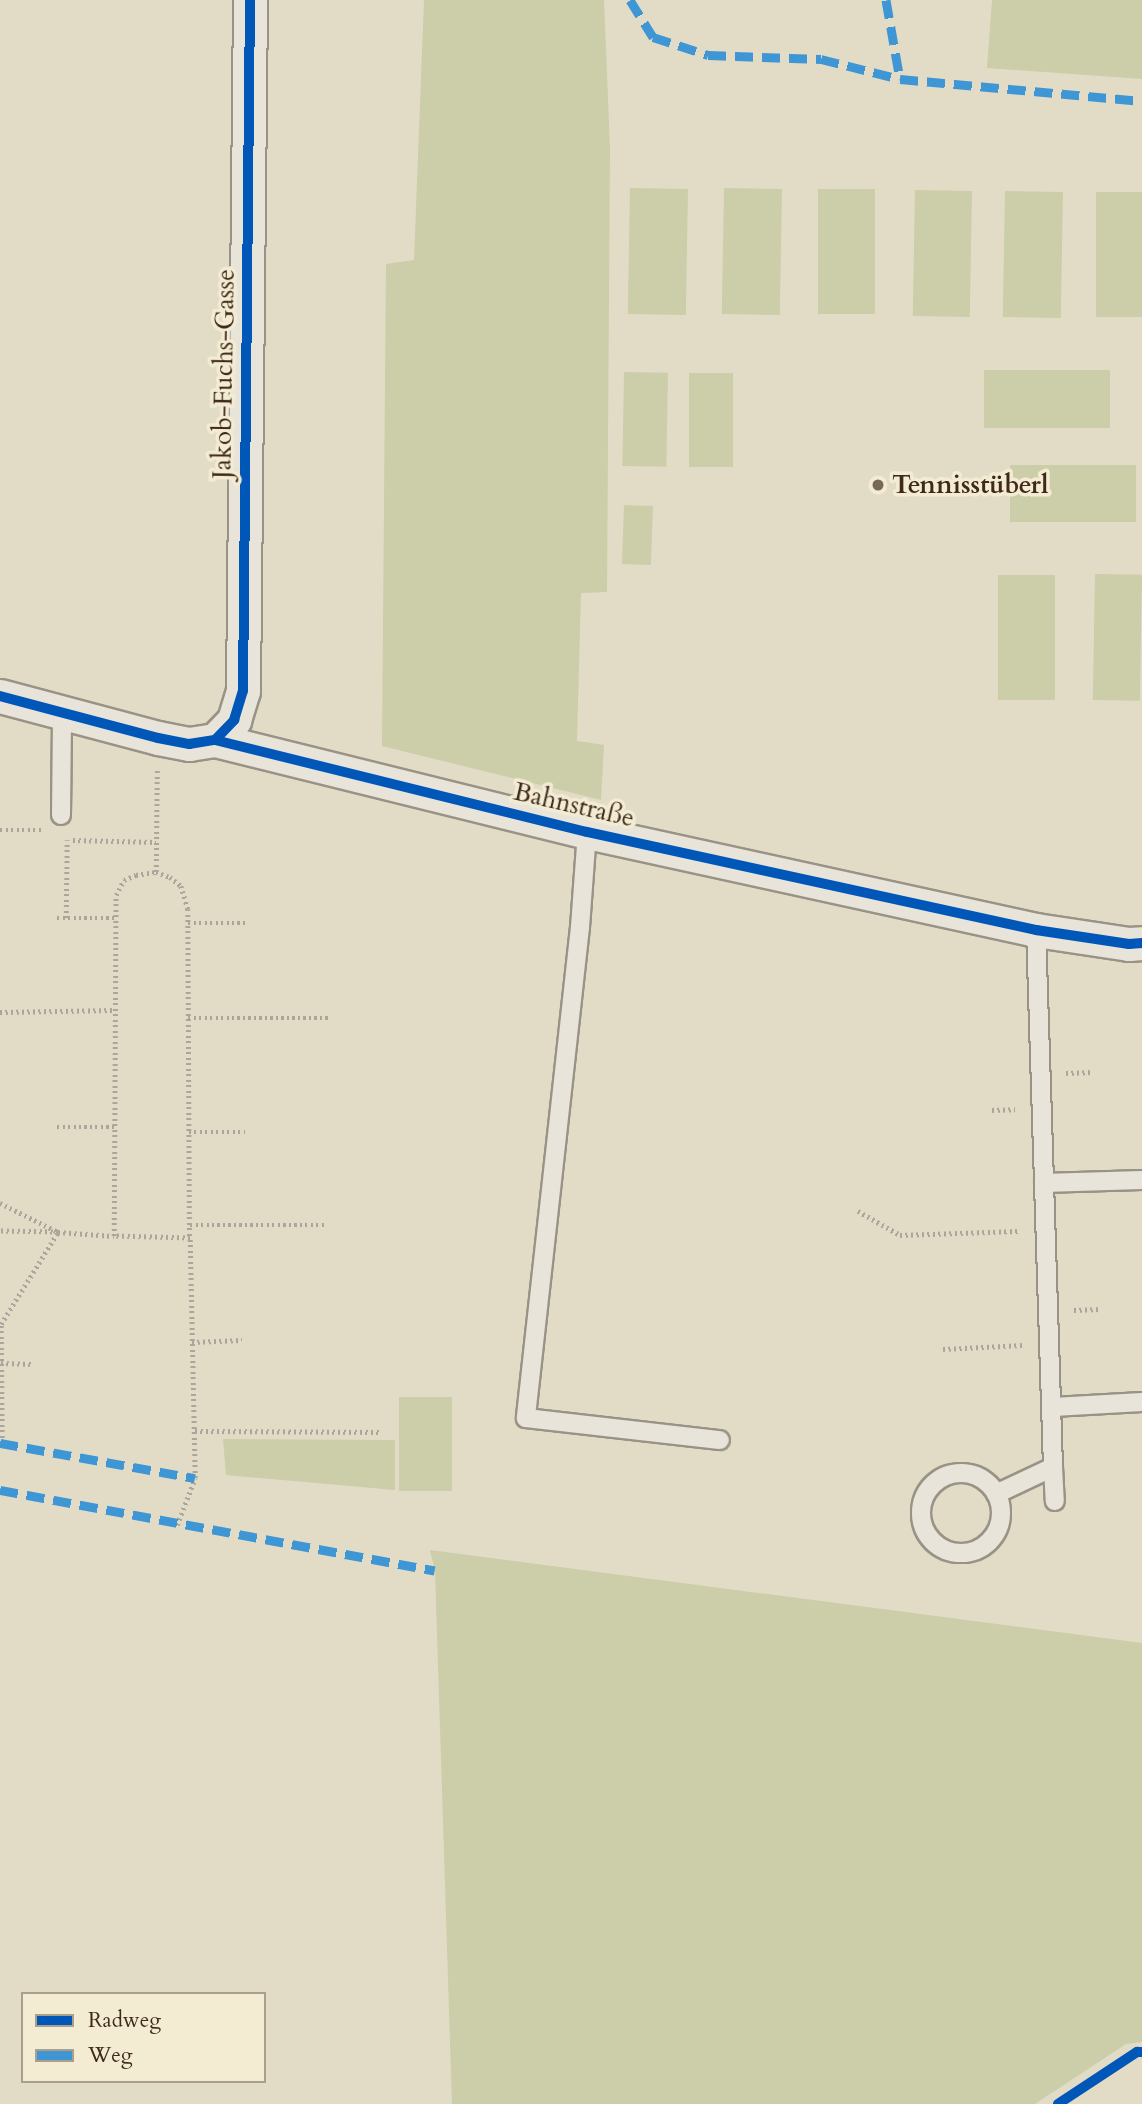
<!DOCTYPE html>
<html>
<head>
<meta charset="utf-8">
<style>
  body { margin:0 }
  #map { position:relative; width:1142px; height:2104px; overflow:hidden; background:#e2dcc7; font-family:Cardo,serif }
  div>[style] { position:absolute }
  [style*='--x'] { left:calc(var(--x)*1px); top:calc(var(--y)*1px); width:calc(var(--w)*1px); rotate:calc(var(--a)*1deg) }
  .green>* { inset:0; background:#cbcea8; transform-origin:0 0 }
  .path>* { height:4.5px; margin-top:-2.25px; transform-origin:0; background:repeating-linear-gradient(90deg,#aaa69c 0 2px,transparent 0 5.5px) }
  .roads { filter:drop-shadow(2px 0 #999386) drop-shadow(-2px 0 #999386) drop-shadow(0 2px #999386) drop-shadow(0 -2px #999386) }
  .lane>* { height:18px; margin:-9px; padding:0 9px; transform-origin:9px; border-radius:9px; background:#e8e4da }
  .lane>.ring { margin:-9px; padding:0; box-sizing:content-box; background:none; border:18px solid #e8e4da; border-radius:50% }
  .street>* { height:33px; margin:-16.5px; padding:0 16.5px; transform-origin:16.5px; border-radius:16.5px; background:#e8e4da }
  .quiet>* { height:9px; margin-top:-4.5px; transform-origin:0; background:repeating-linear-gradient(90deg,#3f96d4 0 18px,transparent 0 27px) }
  .cycleway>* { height:10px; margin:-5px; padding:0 5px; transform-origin:5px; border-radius:5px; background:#0057b8 }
  .dots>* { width:19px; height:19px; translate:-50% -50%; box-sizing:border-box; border:4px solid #f3ecd3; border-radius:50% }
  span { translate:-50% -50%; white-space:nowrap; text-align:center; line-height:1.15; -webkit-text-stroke:7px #f3ecd3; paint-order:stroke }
  .street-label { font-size:26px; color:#3e291c }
  .poi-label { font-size:26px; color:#3e291c; font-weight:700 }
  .left { translate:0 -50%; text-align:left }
  .legend { position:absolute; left:21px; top:1992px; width:245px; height:91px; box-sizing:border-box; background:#f3ecd3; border:2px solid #ab9e8a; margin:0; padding:9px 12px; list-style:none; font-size:21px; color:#3e291c }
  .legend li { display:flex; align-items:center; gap:14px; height:35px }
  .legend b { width:35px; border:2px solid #ab9e8a }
</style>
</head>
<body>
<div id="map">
  <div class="green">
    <i style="clip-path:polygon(424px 0,604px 0,610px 148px,607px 592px,581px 593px,577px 741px,604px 745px,601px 800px,382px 746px,386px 264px,414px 260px)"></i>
    <i style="clip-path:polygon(992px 0,1142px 0,1142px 79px,987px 68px)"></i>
    <i style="left:630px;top:188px;width:58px;height:126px;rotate:1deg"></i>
    <i style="left:724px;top:188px;width:58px;height:126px;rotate:1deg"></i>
    <i style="left:818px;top:189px;width:57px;height:125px"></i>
    <i style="left:915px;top:190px;width:57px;height:126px;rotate:1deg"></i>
    <i style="left:1005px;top:191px;width:58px;height:126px;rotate:1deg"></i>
    <i style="left:1096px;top:192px;width:46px;height:125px"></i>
    <i style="left:1110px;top:370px;width:58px;height:126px;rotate:90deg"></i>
    <i style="left:624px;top:372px;width:44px;height:94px;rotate:1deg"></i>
    <i style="left:689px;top:373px;width:44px;height:94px"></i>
    <i style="left:1010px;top:465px;width:126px;height:57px"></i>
    <i style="left:624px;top:505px;width:29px;height:59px;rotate:2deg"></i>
    <i style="left:1095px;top:574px;width:47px;height:126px;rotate:1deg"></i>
    <i style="left:998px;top:575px;width:57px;height:125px"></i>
    <i style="left:399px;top:1397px;width:53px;height:94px"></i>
    <i style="clip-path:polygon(223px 1439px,395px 1440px,395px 1490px,226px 1475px)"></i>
    <i style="clip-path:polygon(430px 1550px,1142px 1643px,1142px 2042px,1126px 2044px,1035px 2104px,452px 2104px,435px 1571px)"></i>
  </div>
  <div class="path">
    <i style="--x:0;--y:830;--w:41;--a:0"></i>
    <i style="--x:73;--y:840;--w:83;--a:1.4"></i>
    <i style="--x:156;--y:872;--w:15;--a:20"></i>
    <i style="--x:170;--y:877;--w:14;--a:39"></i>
    <i style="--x:181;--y:886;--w:24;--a:73"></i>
    <i style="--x:188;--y:909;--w:329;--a:89.7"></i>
    <i style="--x:190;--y:1238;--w:76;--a:-178.5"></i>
    <i style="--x:114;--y:1236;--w:341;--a:-89.7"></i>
    <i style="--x:116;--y:895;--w:17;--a:-62"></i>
    <i style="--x:124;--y:880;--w:13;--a:-23"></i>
    <i style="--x:136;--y:875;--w:20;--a:-9"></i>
    <i style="--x:156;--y:872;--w:102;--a:-89.4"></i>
    <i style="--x:57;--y:918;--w:59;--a:0"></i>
    <i style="--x:66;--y:918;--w:78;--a:-89.3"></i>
    <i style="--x:188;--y:923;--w:59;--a:0"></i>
    <i style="--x:0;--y:1012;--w:115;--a:-1"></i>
    <i style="--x:188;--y:1018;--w:143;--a:0"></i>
    <i style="--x:1066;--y:1073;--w:27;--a:-2"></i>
    <i style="--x:992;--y:1110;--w:23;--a:-2"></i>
    <i style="--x:57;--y:1127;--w:57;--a:0"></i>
    <i style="--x:189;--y:1132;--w:56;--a:0"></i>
    <i style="--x:0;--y:1203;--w:65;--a:26.6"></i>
    <i style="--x:58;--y:1232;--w:58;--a:-179"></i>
    <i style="--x:858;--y:1211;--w:48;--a:29.7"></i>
    <i style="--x:900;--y:1235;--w:120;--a:-1.9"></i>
    <i style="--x:190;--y:1225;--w:136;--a:0"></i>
    <i style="--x:1074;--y:1310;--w:27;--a:-2"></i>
    <i style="--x:192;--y:1342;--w:50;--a:-2.3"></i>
    <i style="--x:943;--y:1349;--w:79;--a:-2.9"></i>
    <i style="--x:1;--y:1363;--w:32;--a:2"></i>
    <i style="--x:195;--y:1431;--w:186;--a:0.3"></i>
    <i style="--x:2;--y:1443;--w:119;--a:-90.5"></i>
    <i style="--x:1;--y:1324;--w:108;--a:-58.2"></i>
    <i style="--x:58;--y:1232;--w:56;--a:4.1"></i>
    <i style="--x:177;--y:1525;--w:50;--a:-69"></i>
    <i style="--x:195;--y:1478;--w:240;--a:-91.2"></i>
  </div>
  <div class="roads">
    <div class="lane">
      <i style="--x:61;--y:815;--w:104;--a:-89.4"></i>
      <i style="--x:587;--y:832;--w:95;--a:94.2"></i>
      <i style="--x:580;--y:927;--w:494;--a:96.3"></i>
      <i style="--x:526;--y:1418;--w:195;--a:6.5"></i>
      <i style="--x:1044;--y:1183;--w:98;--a:-1.8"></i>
      <i style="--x:1053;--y:1407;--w:89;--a:-3.2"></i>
      <i style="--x:1053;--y:1467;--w:34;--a:87"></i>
      <i class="ring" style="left:921px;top:1473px;width:62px;height:62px"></i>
      <i style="--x:996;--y:1494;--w:63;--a:-25.3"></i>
      <i style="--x:1053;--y:1467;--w:537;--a:-91.81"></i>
    </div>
    <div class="street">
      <i style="--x:0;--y:696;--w:163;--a:14.9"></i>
      <i style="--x:158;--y:738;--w:32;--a:11"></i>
      <i style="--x:189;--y:744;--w:26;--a:-9"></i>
      <i style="--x:215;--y:740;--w:383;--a:13.9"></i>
      <i style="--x:587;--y:832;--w:460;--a:12.3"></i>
      <i style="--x:1036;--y:930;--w:94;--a:8.6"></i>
      <i style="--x:1129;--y:944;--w:13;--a:-4"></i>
      <i style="--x:215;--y:740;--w:28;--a:-46"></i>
      <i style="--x:234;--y:720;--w:30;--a:-73"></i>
      <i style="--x:243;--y:691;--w:691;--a:-89.42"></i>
    </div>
  </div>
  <div class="quiet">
    <i style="--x:630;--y:0;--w:44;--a:58.1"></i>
    <i style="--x:653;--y:37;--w:58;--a:18.1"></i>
    <i style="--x:708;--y:55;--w:113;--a:2"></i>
    <i style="--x:821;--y:59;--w:81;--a:14.2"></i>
    <i style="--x:886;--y:0;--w:80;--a:80"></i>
    <i style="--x:900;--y:79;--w:243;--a:5.2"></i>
    <i style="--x:0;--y:1443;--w:198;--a:10.2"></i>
    <i style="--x:0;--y:1490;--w:442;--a:10.5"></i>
  </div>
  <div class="cycleway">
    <i style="--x:0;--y:696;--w:163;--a:14.9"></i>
    <i style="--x:158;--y:738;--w:32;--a:11"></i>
    <i style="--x:189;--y:744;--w:26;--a:-9"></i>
    <i style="--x:215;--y:740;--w:383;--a:13.9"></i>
    <i style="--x:587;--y:832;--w:460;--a:12.3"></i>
    <i style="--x:1036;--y:930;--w:94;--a:8.6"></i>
    <i style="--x:1129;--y:944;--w:13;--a:-4"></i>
    <i style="--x:215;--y:740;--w:28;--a:-46"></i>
    <i style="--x:234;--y:720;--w:30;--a:-73"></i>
    <i style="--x:243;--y:691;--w:691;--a:-89.42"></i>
    <i style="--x:1058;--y:2104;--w:95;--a:-33.4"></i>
    <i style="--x:1137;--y:2052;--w:5;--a:0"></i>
  </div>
  <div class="dots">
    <i style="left:878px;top:485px;background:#776858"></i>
  </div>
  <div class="street-label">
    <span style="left:224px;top:374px;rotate:-89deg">Jakob-Fuchs-Gasse</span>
    <span style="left:574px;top:805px;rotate:13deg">Bahnstraße</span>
  </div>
  <div class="poi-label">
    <span class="left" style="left:892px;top:485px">Tennisstüberl</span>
  </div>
  <ul class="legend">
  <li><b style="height:9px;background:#0057b8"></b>Radweg</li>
  <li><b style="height:9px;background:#3f96d4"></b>Weg</li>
  </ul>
</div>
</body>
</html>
